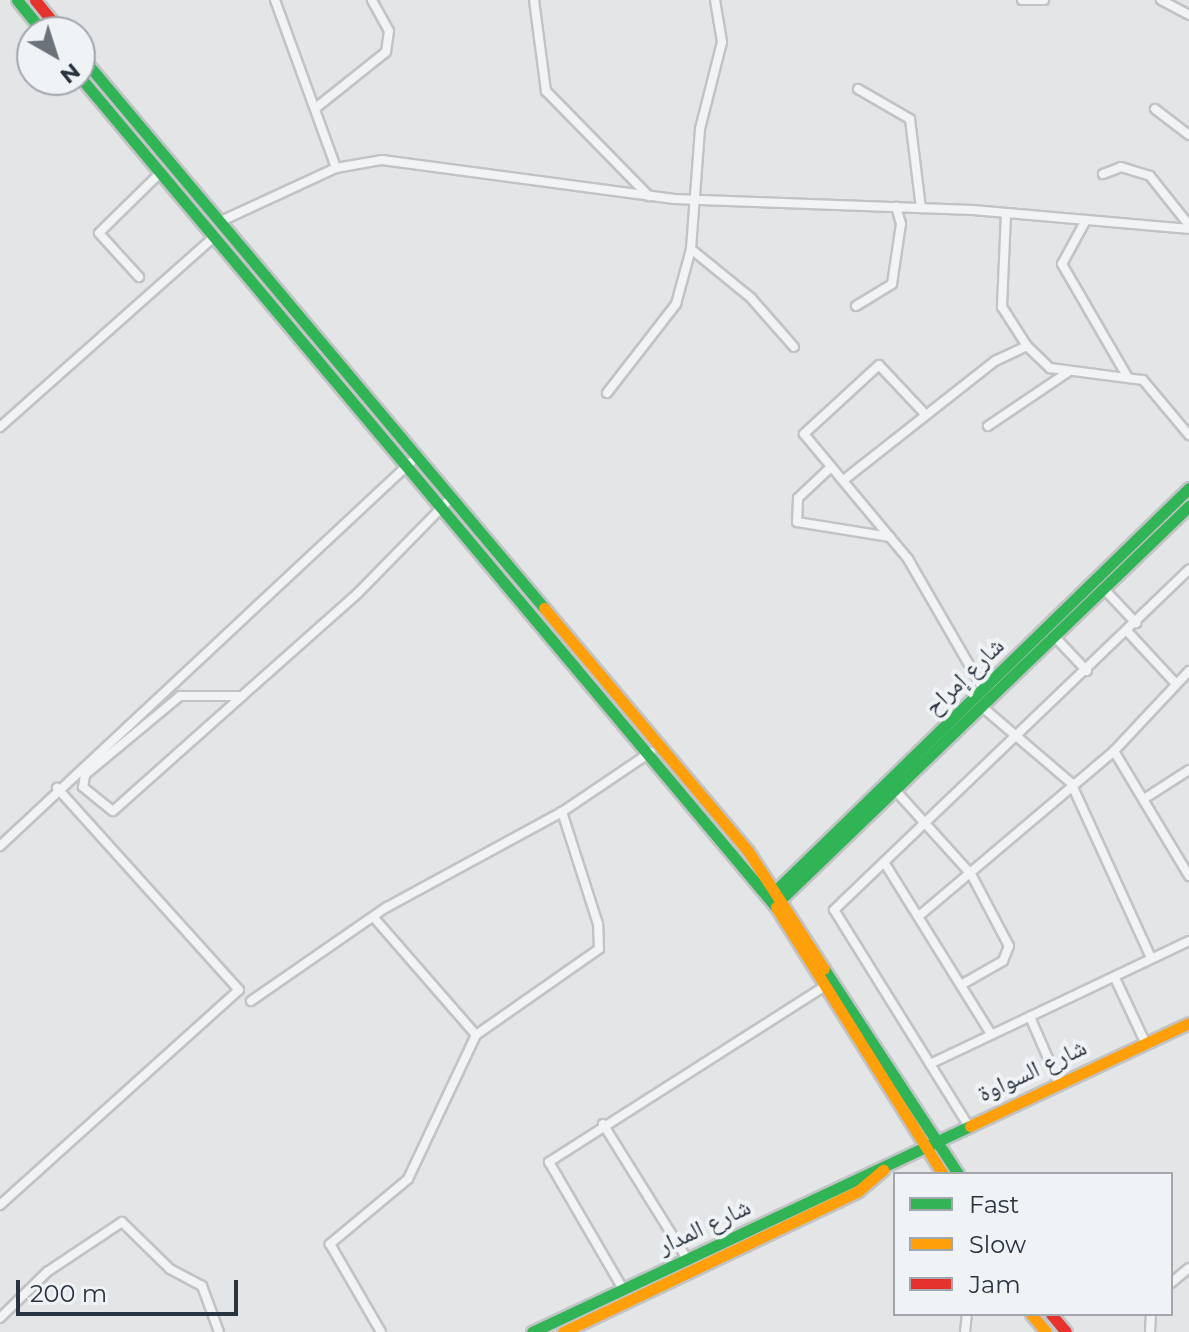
<!DOCTYPE html>
<html>
<head>
<meta charset="utf-8">
<style>
  body { margin:0 }
  #map { position:relative; width:1189px; height:1332px; overflow:hidden; background:#e3e5e7; font-family:Montserrat,"Noto Naskh Arabic",sans-serif }
  div>[style] { position:absolute }
  [style*='--x'] { left:calc(var(--x)*1px); top:calc(var(--y)*1px); width:calc(var(--w)*1px); rotate:calc(var(--a)*1deg) }
  .roads { filter:drop-shadow(2px 0 #c1c3c5) drop-shadow(-2px 0 #c1c3c5) drop-shadow(0 2px #c1c3c5) drop-shadow(0 -2px #c1c3c5) }
  .street>* { height:8px; margin:-4px; padding:0 4px; transform-origin:4px; border-radius:4px; background:#f1f3f4 }
  .fast>* { height:11px; margin:-5.5px; padding:0 5.5px; transform-origin:5.5px; border-radius:5.5px; background:#30b455 }
  .slow>* { height:11px; margin:-5.5px; padding:0 5.5px; transform-origin:5.5px; border-radius:5.5px; background:#ff9f0a }
  .jam>* { height:11px; margin:-5.5px; padding:0 5.5px; transform-origin:5.5px; border-radius:5.5px; background:#e5322d }
  span { translate:-50% -50%; white-space:nowrap; text-align:center; line-height:1.15; -webkit-text-stroke:8px #f0f3f6; paint-order:stroke }
  .street-label { font-size:24px; color:#2a3440 }
  .legend { position:absolute; left:893px; top:1172px; width:280px; height:144px; box-sizing:border-box; background:#f0f3f6; border:2px solid #a1a7ad; margin:0; padding:10px 14px; list-style:none; font-size:24px; color:#2a3440 }
  .legend li { display:flex; align-items:center; gap:16px; height:40px }
  .legend b { width:40px; border:2px solid #a1a7ad }
  .north { position:absolute; left:16px; top:16px; width:80px; height:80px; box-sizing:border-box; background:#f0f3f6; border:2px solid #a1a7ad; border-radius:50%; rotate:141deg; font-size:22px; font-weight:700; line-height:32px; text-align:center; color:#2a3440 }
  .north::after { content:''; display:block; margin:auto; width:28px; height:36px; background:#6b727a; clip-path:polygon(50% 0,100% 100%,50% 72%,0 100%) }
  .scale { position:absolute; left:16px; top:1280px; width:222px; height:36px; box-sizing:border-box; border:4px solid #2a3440; border-top:0; padding-left:10px; font-size:24px; line-height:28px; white-space:nowrap; color:#2a3440; -webkit-text-stroke:6px #f0f3f6; paint-order:stroke }
</style>
</head>
<body>
<div id="map">
  <div class="roads">
    <div class="street">
      <i style="--x:275;--y:0;--w:179;--a:70"></i>
      <i style="--x:534;--y:0;--w:92;--a:82.5"></i>
      <i style="--x:546;--y:91;--w:147;--a:45.6"></i>
      <i style="--x:715;--y:0;--w:43;--a:80.5"></i>
      <i style="--x:722;--y:42;--w:90;--a:104.2"></i>
      <i style="--x:700;--y:129;--w:120;--a:94.3"></i>
      <i style="--x:691;--y:249;--w:77;--a:39.2"></i>
      <i style="--x:751;--y:298;--w:65;--a:48.7"></i>
      <i style="--x:1022;--y:0;--w:22;--a:0"></i>
      <i style="--x:1161;--y:0;--w:32;--a:28"></i>
      <i style="--x:858;--y:89;--w:60;--a:30"></i>
      <i style="--x:910;--y:119;--w:90;--a:83"></i>
      <i style="--x:317;--y:107;--w:88;--a:-38.6"></i>
      <i style="--x:386;--y:52;--w:21;--a:-82"></i>
      <i style="--x:389;--y:31;--w:35;--a:-119"></i>
      <i style="--x:1155;--y:109;--w:43;--a:37.4"></i>
      <i style="--x:1103;--y:174;--w:19;--a:-21"></i>
      <i style="--x:1121;--y:167;--w:30;--a:17"></i>
      <i style="--x:1150;--y:176;--w:63;--a:51.5"></i>
      <i style="--x:1006;--y:214;--w:93;--a:92.5"></i>
      <i style="--x:1002;--y:307;--w:46;--a:57.3"></i>
      <i style="--x:1027;--y:346;--w:32;--a:44"></i>
      <i style="--x:1050;--y:368;--w:94;--a:7.4"></i>
      <i style="--x:1143;--y:380;--w:72;--a:50.1"></i>
      <i style="--x:1086;--y:220;--w:50;--a:118.6"></i>
      <i style="--x:1062;--y:264;--w:129;--a:59.9"></i>
      <i style="--x:219;--y:222;--w:129;--a:-24.8"></i>
      <i style="--x:336;--y:168;--w:47;--a:-9.9"></i>
      <i style="--x:382;--y:160;--w:295;--a:7.6"></i>
      <i style="--x:674;--y:199;--w:299;--a:2.1"></i>
      <i style="--x:973;--y:210;--w:217;--a:5"></i>
      <i style="--x:139;--y:277;--w:59;--a:-132.3"></i>
      <i style="--x:99;--y:233;--w:87;--a:-44.5"></i>
      <i style="--x:856;--y:306;--w:42;--a:-31.4"></i>
      <i style="--x:892;--y:284;--w:61;--a:-81.5"></i>
      <i style="--x:901;--y:224;--w:18;--a:-106"></i>
      <i style="--x:607;--y:393;--w:113;--a:-52.2"></i>
      <i style="--x:676;--y:304;--w:57;--a:-74.7"></i>
      <i style="--x:925;--y:414;--w:67;--a:-133.2"></i>
      <i style="--x:879;--y:365;--w:102;--a:137.4"></i>
      <i style="--x:804;--y:434;--w:163;--a:50.2"></i>
      <i style="--x:908;--y:559;--w:150;--a:60"></i>
      <i style="--x:988;--y:426;--w:97;--a:-34"></i>
      <i style="--x:0;--y:427;--w:288;--a:-41.6"></i>
      <i style="--x:831;--y:467;--w:45;--a:136.8"></i>
      <i style="--x:798;--y:498;--w:24;--a:92"></i>
      <i style="--x:797;--y:522;--w:94;--a:9.2"></i>
      <i style="--x:845;--y:479;--w:191;--a:-38.2"></i>
      <i style="--x:995;--y:361;--w:35;--a:-25"></i>
      <i style="--x:1104;--y:589;--w:47;--a:46.7"></i>
      <i style="--x:1127;--y:631;--w:72;--a:47.2"></i>
      <i style="--x:1054;--y:636;--w:48;--a:46.7"></i>
      <i style="--x:242;--y:696;--w:62;--a:180"></i>
      <i style="--x:180;--y:696;--w:124;--a:140.3"></i>
      <i style="--x:85;--y:775;--w:12;--a:99"></i>
      <i style="--x:83;--y:787;--w:38;--a:39"></i>
      <i style="--x:113;--y:811;--w:173;--a:-41.7"></i>
      <i style="--x:242;--y:696;--w:155;--a:-41.6"></i>
      <i style="--x:358;--y:593;--w:134;--a:-45.6"></i>
      <i style="--x:981;--y:706;--w:118;--a:40.5"></i>
      <i style="--x:1071;--y:783;--w:192;--a:65.4"></i>
      <i style="--x:1114;--y:751;--w:146;--a:59"></i>
      <i style="--x:895;--y:790;--w:113;--a:47.9"></i>
      <i style="--x:971;--y:874;--w:81;--a:62.2"></i>
      <i style="--x:1009;--y:946;--w:16;--a:112"></i>
      <i style="--x:1003;--y:961;--w:48;--a:150.3"></i>
      <i style="--x:1147;--y:797;--w:50;--a:-32.7"></i>
      <i style="--x:0;--y:846;--w:562;--a:-43.05"></i>
      <i style="--x:884;--y:862;--w:203;--a:58.1"></i>
      <i style="--x:919;--y:916;--w:255;--a:-40.2"></i>
      <i style="--x:1114;--y:751;--w:110;--a:-46.8"></i>
      <i style="--x:376;--y:920;--w:152;--a:49"></i>
      <i style="--x:476;--y:1035;--w:159;--a:115.3"></i>
      <i style="--x:408;--y:1179;--w:102;--a:140.2"></i>
      <i style="--x:330;--y:1244;--w:102;--a:59.9"></i>
      <i style="--x:1115;--y:978;--w:71;--a:64.9"></i>
      <i style="--x:251;--y:1001;--w:165;--a:-34.7"></i>
      <i style="--x:387;--y:907;--w:199;--a:-28.5"></i>
      <i style="--x:562;--y:812;--w:107;--a:-34"></i>
      <i style="--x:1030;--y:1017;--w:70;--a:66.4"></i>
      <i style="--x:476;--y:1035;--w:150;--a:-35"></i>
      <i style="--x:599;--y:949;--w:25;--a:-92"></i>
      <i style="--x:598;--y:924;--w:118;--a:-107.8"></i>
      <i style="--x:930;--y:1064;--w:287;--a:-25.4"></i>
      <i style="--x:603;--y:1124;--w:159;--a:58.1"></i>
      <i style="--x:968;--y:1125;--w:253;--a:-121.9"></i>
      <i style="--x:834;--y:910;--w:492;--a:-43.8"></i>
      <i style="--x:0;--y:1205;--w:321;--a:-42"></i>
      <i style="--x:239;--y:990;--w:272;--a:-132"></i>
      <i style="--x:1171;--y:1283;--w:23;--a:-40"></i>
      <i style="--x:623;--y:1289;--w:147;--a:-120.2"></i>
      <i style="--x:549;--y:1162;--w:330;--a:-32.5"></i>
      <i style="--x:0;--y:1318;--w:66;--a:-44.4"></i>
      <i style="--x:47;--y:1272;--w:90;--a:-33.7"></i>
      <i style="--x:122;--y:1222;--w:67;--a:44.4"></i>
      <i style="--x:170;--y:1269;--w:36;--a:28"></i>
      <i style="--x:202;--y:1286;--w:49;--a:69.7"></i>
      <i style="--x:965;--y:1332;--w:18;--a:-84"></i>
      <i style="--x:1150;--y:1332;--w:18;--a:-87"></i>
    </div>
    <div class="fast">
      <i style="--x:17;--y:0;--w:41;--a:50.9"></i>
      <i style="--x:80;--y:55;--w:722;--a:50"></i>
      <i style="--x:80;--y:77;--w:1083;--a:50.02"></i>
      <i style="--x:773;--y:893;--w:581;--a:-44.23"></i>
      <i style="--x:778;--y:902;--w:571;--a:-43.94"></i>
      <i style="--x:824;--y:969;--w:245;--a:56.8"></i>
      <i style="--x:532;--y:1332;--w:484;--a:-25.2"></i>
    </div>
    <div class="slow">
      <i style="--x:544;--y:608;--w:317;--a:50"></i>
      <i style="--x:748;--y:851;--w:140;--a:57.2"></i>
      <i style="--x:776;--y:907;--w:315;--a:58"></i>
      <i style="--x:970;--y:1126;--w:242;--a:-25.2"></i>
      <i style="--x:1031;--y:1314;--w:23;--a:50"></i>
      <i style="--x:563;--y:1332;--w:327;--a:-25.5"></i>
      <i style="--x:858;--y:1191;--w:33;--a:-40"></i>
    </div>
    <div class="jam">
      <i style="--x:35;--y:0;--w:41;--a:50.9"></i>
      <i style="--x:1051;--y:1314;--w:23;--a:50"></i>
    </div>
  </div>
  <div class="street-label">
    <span style="left:964px;top:676px;rotate:-44deg">شارع إمراح</span>
    <span style="left:1032px;top:1070px;rotate:-25deg">شارع السواوة</span>
    <span style="left:704px;top:1226px;rotate:-25deg">شارع المدار</span>
  </div>
  <ul class="legend">
  <li><b style="height:10px;background:#30b455"></b>Fast</li>
  <li><b style="height:10px;background:#ff9f0a"></b>Slow</li>
  <li><b style="height:10px;background:#e5322d"></b>Jam</li>
  </ul>
  <div class="north">N</div>
  <div class="scale">200 m</div>
</div>
</body>
</html>
